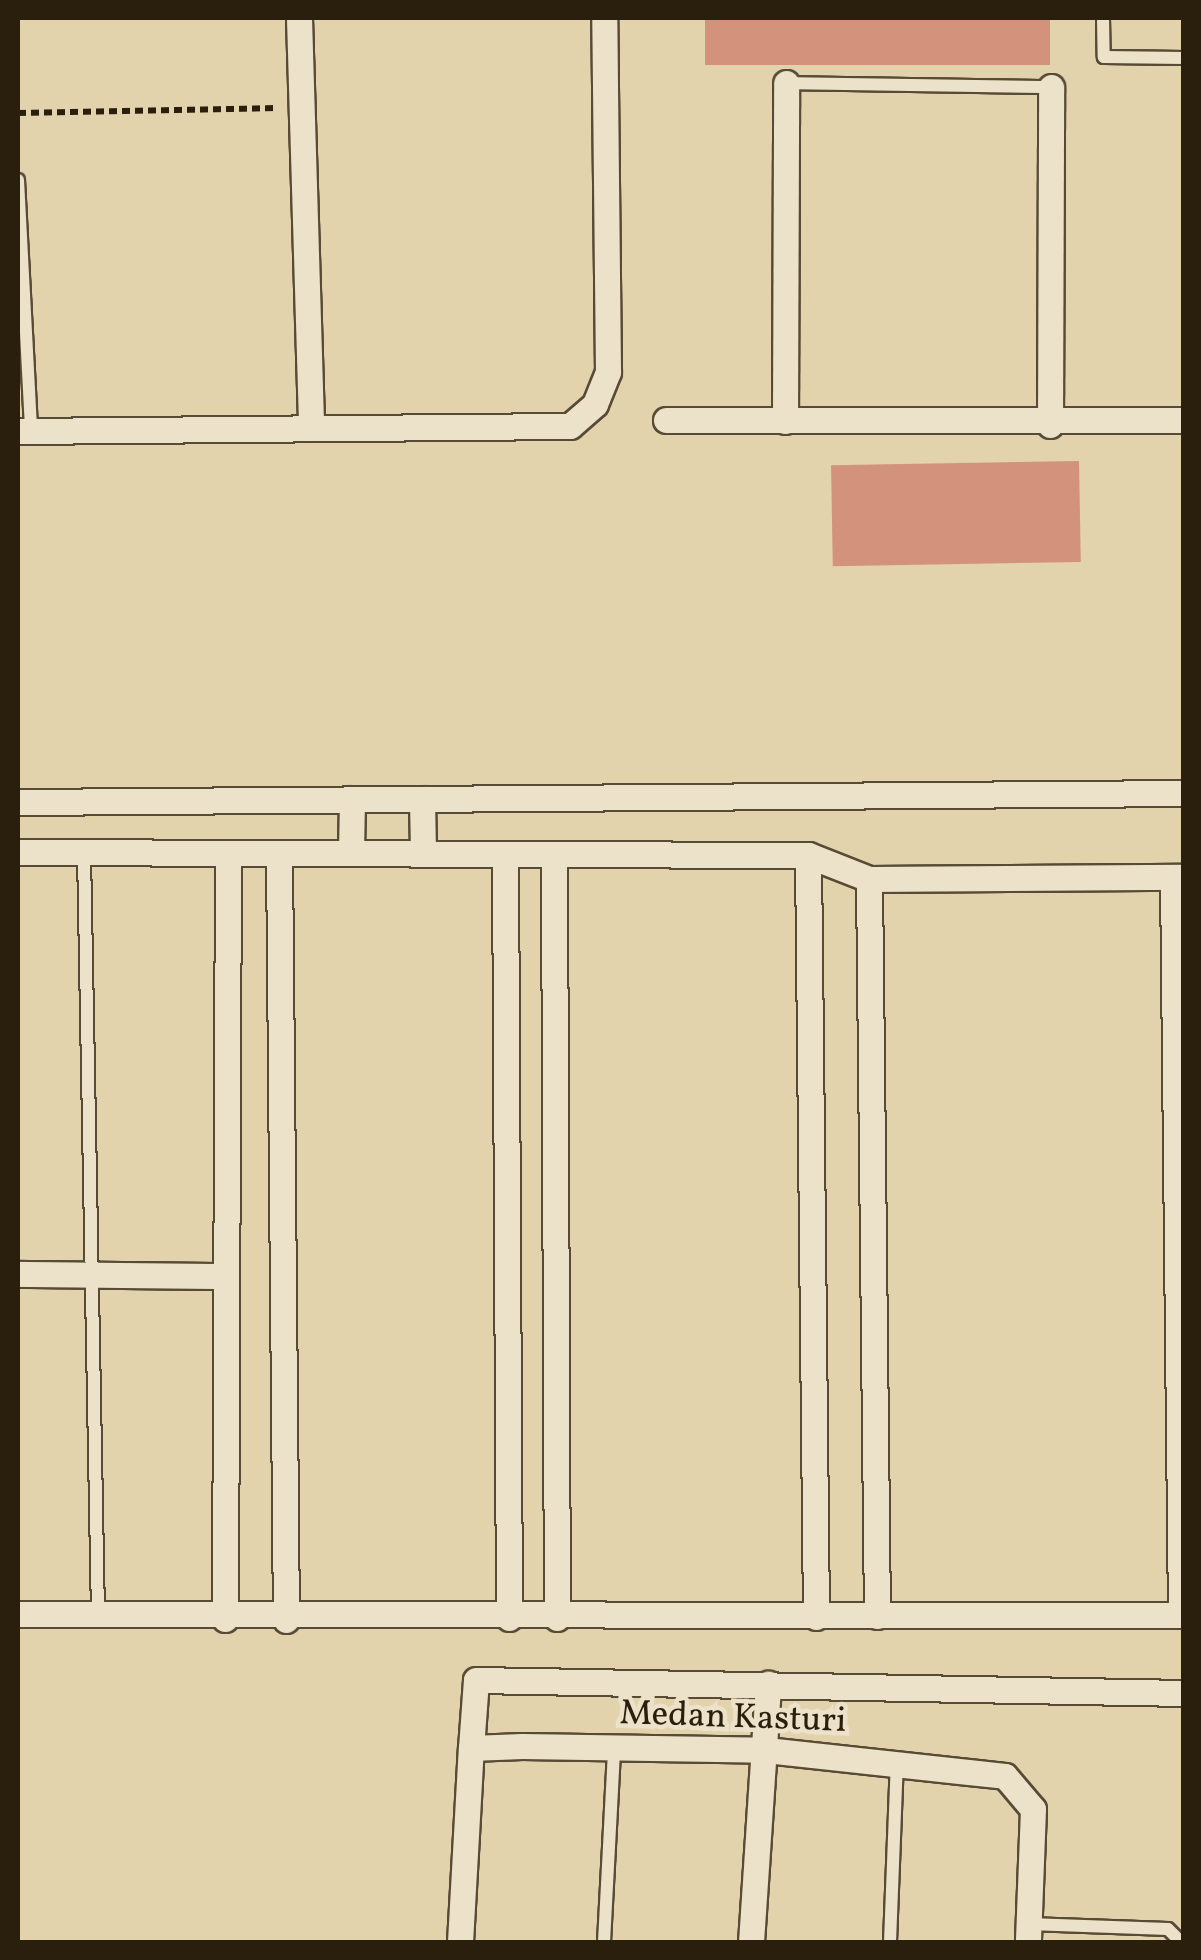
<!DOCTYPE html>
<html>
<head>
<meta charset="utf-8">
<style>
  body { margin:0 }
  #map { position:relative; width:1201px; height:1960px; overflow:hidden; background:#e2d3ad; font-family:Vollkorn,serif }
  div>[style] { position:absolute }
  [style*='--x'] { left:calc(var(--x)*1px); top:calc(var(--y)*1px); width:calc(var(--w)*1px); rotate:calc(var(--a)*1deg) }
  .building>* { inset:0; background:#d3927b; transform-origin:0 0 }
  .path>* { height:6px; margin-top:-3px; transform-origin:0; background:repeating-linear-gradient(90deg,#2a1e0d 0 8px,transparent 0 13px) }
  .roads { filter:drop-shadow(2px 0 #584b35) drop-shadow(-2px 0 #584b35) drop-shadow(0 2px #584b35) drop-shadow(0 -2px #584b35) }
  .service>* { height:12px; margin:-6px; padding:0 6px; transform-origin:6px; border-radius:6px; background:#ece2ca }
  .minor>* { height:25px; margin:-12.5px; padding:0 12.5px; transform-origin:12.5px; border-radius:12.5px; background:#ece2ca }
  span { translate:-50% -50%; white-space:nowrap; text-align:center; line-height:1.15; -webkit-text-stroke:9px #ece2ca; paint-order:stroke }
  .street-label { font-size:35px; color:#2a1e0d }
  .frame { position:absolute; inset:0; border:20px solid #2a1e0d; pointer-events:none }
</style>
</head>
<body>
<div id="map">
  <div class="building">
    <i style="left:705px;top:18px;width:345px;height:47px"></i>
    <i style="left:1079px;top:461px;width:101px;height:248px;rotate:89deg"></i>
  </div>
  <div class="path">
    <i style="--x:18;--y:113;--w:258;--a:-1.1"></i>
  </div>
  <div class="roads">
    <div class="service">
      <i style="--x:1103;--y:18;--w:39;--a:89"></i>
      <i style="--x:1104;--y:57;--w:80;--a:0.7"></i>
      <i style="--x:786;--y:83;--w:265;--a:0.9"></i>
      <i style="--x:18;--y:180;--w:251;--a:87"></i>
      <i style="--x:84;--y:852;--w:765;--a:88.95"></i>
      <i style="--x:1029;--y:1924;--w:139;--a:2.1"></i>
      <i style="--x:1168;--y:1929;--w:18;--a:45"></i>
      <i style="--x:604;--y:1942;--w:194;--a:-87"></i>
      <i style="--x:890;--y:1942;--w:181;--a:-87.8"></i>
    </div>
    <div class="minor">
      <i style="--x:299;--y:18;--w:410;--a:88.3"></i>
      <i style="--x:666;--y:420;--w:518;--a:0"></i>
      <i style="--x:785;--y:421;--w:338;--a:-89.8"></i>
      <i style="--x:1050;--y:425;--w:338;--a:-89.8"></i>
      <i style="--x:18;--y:431;--w:552;--a:-0.52"></i>
      <i style="--x:570;--y:426;--w:33;--a:-41"></i>
      <i style="--x:595;--y:404;--w:35;--a:-68"></i>
      <i style="--x:608;--y:372;--w:354;--a:-90.6"></i>
      <i style="--x:422;--y:799;--w:54;--a:88.9"></i>
      <i style="--x:18;--y:802;--w:1166;--a:-0.44"></i>
      <i style="--x:18;--y:852;--w:790;--a:0.22"></i>
      <i style="--x:808;--y:855;--w:66;--a:21.5"></i>
      <i style="--x:869;--y:879;--w:315;--a:-0.4"></i>
      <i style="--x:351;--y:852;--w:53;--a:-88.9"></i>
      <i style="--x:279;--y:853;--w:767;--a:89.48"></i>
      <i style="--x:505;--y:854;--w:764;--a:89.7"></i>
      <i style="--x:554;--y:854;--w:764;--a:89.78"></i>
      <i style="--x:808;--y:855;--w:762;--a:89.4"></i>
      <i style="--x:1173;--y:877;--w:738;--a:89.38"></i>
      <i style="--x:869;--y:879;--w:737;--a:89.38"></i>
      <i style="--x:18;--y:1274;--w:208;--a:0.6"></i>
      <i style="--x:18;--y:1614;--w:1166;--a:0.05"></i>
      <i style="--x:225;--y:1619;--w:766;--a:-89.78"></i>
      <i style="--x:471;--y:1748;--w:68;--a:-85.8"></i>
      <i style="--x:476;--y:1680;--w:708;--a:1.05"></i>
      <i style="--x:460;--y:1942;--w:194;--a:-86.8"></i>
      <i style="--x:471;--y:1748;--w:51;--a:-2.2"></i>
      <i style="--x:522;--y:1746;--w:244;--a:0.9"></i>
      <i style="--x:766;--y:1750;--w:240;--a:6.2"></i>
      <i style="--x:1005;--y:1776;--w:43;--a:49.7"></i>
      <i style="--x:1033;--y:1809;--w:133;--a:92.2"></i>
      <i style="--x:751;--y:1942;--w:259;--a:-86.2"></i>
    </div>
  </div>
  <div class="street-label">
    <span style="left:733px;top:1718px;rotate:2deg">Medan Kasturi</span>
  </div>
  <div class="frame"></div>
</div>
</body>
</html>
